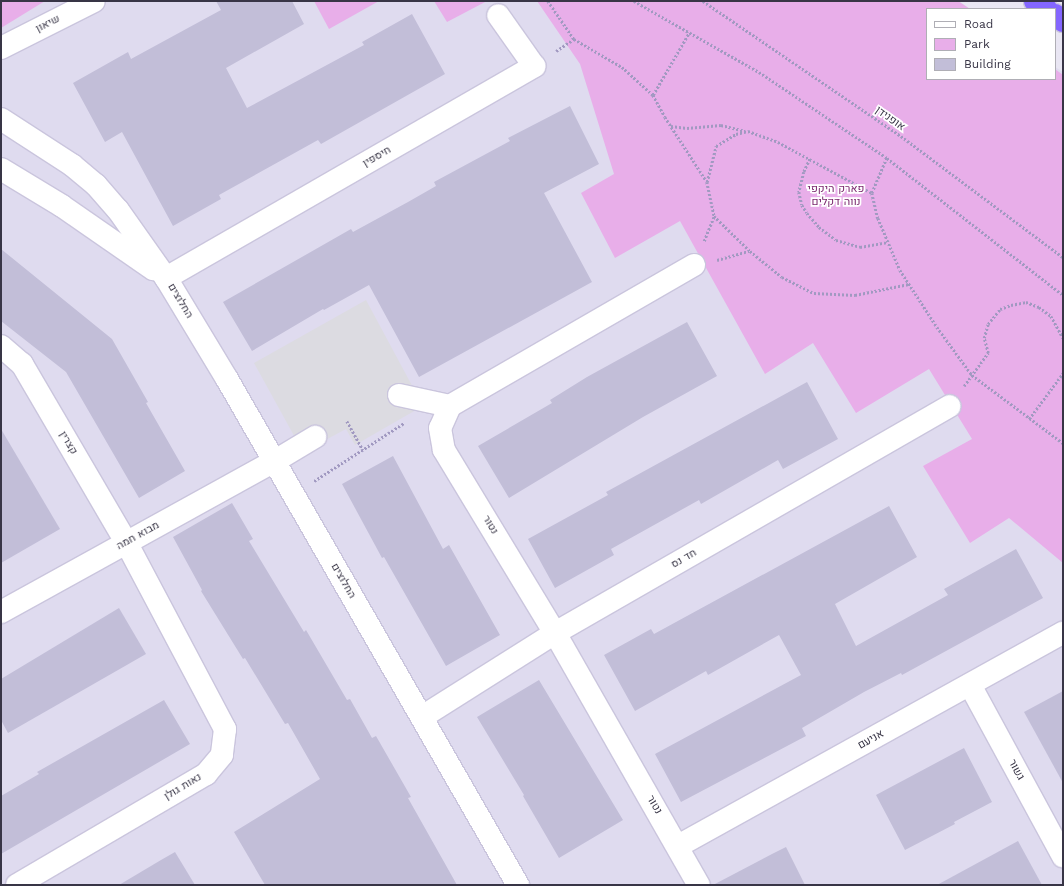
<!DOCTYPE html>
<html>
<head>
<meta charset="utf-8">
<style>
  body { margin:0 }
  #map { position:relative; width:1064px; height:886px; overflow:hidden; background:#e9e6f3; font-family:"Work Sans",Heebo,sans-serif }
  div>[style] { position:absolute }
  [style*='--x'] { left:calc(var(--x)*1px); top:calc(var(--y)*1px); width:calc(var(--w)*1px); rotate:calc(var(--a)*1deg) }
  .residential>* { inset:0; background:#dfdbef }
  .green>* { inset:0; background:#e8aee9 }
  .parking>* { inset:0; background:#dcdbe1 }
  .building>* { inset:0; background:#c2bed8 }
  .path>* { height:2.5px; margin-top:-1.25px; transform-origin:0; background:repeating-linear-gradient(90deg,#a199c1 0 2px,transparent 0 4px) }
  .roads { filter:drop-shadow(1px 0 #cac5dd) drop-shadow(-1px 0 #cac5dd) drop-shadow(0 1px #cac5dd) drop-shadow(0 -1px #cac5dd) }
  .minor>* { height:22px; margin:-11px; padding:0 11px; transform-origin:11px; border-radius:11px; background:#fff }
  .highway>* { height:22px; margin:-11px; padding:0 11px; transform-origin:11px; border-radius:11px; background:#8466ff }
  span { translate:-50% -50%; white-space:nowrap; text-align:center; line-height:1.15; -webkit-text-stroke:3.5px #fff; paint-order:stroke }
  .street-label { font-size:11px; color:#383546 }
  .park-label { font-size:11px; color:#7a276d }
  .frame { position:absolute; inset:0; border:2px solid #383546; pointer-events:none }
  .legend { position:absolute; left:926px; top:8px; width:130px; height:72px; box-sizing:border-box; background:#fff; border:1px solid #afaeb5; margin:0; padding:5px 7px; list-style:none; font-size:12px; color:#383546 }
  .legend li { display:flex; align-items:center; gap:8px; height:20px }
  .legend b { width:20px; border:1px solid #afaeb5 }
</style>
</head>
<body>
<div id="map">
  <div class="residential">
    <i style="clip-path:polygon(1px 1px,959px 1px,970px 9px,927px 9px,927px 79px,1055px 79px,1055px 67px,1063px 72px,1063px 885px,1px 885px)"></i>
  </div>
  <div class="green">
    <i style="clip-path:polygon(1px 1px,45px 1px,1px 28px)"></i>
    <i style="clip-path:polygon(314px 1px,379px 1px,329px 29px)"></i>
    <i style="clip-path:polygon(434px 1px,487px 1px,447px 22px)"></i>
    <i style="clip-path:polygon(537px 1px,958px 1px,970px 9px,927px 9px,927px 79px,1055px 79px,1055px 69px,1063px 75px,1063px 563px,1009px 518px,970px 543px,923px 466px,972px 439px,929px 369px,856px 413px,813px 343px,765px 374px,680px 221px,615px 258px,581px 193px,614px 174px,580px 64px)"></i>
  </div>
  <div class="parking">
    <i style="clip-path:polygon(366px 300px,423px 406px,355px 445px,346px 429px,303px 452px,254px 363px)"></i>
  </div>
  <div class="building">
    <i style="clip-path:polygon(216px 1px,292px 1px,304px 24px,226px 68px,247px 108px,364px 45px,362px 42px,412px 14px,445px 74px,321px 144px,318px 140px,219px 195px,221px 199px,173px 226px,122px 132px,105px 142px,73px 83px,128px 52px,131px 59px,221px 10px)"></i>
    <i style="clip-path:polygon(570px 106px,599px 164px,544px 193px,592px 282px,419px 377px,369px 285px,324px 310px,323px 309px,252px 351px,223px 302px,351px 229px,353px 232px,408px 202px,436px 186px,434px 182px,510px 141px,508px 138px)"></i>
    <i style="clip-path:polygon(1px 249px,112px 339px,148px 402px,146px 403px,185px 471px,139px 498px,66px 372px,1px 321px)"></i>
    <i style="clip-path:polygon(687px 322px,717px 376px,643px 417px,509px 498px,478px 446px,552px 403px,550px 400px,587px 377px)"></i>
    <i style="clip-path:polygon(807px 382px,838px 439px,783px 469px,778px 460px,701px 504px,699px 500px,611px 549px,614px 555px,555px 588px,528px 539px,608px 495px,606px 492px)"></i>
    <i style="clip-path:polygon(1px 429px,60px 529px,1px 563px)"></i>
    <i style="clip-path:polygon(393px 456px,443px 549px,449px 545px,500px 635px,446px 666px,384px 557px,382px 558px,342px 484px)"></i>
    <i style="clip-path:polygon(232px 503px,253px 539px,249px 541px,304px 632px,306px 630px,347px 700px,350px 699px,372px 738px,376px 736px,411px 797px,408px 798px,457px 885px,265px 885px,234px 832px,320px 779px,288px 723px,285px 724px,245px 658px,243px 659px,201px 591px,202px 590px,173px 537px)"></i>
    <i style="clip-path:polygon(889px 506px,917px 557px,835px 604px,856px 646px,948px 595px,944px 589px,1016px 549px,1043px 598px,902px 675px,901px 673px,864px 692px,802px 728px,806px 736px,681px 802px,655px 754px,801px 675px,779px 635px,708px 675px,706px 671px,635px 711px,604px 655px,651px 629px,654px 634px)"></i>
    <i style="clip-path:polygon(119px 608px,146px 654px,8px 733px,1px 720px,1px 679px)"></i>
    <i style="clip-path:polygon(539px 680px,623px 820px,559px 858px,523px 796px,524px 795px,477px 717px)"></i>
    <i style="clip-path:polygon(1063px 691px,1063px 783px,1024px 712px)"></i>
    <i style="clip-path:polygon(164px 700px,190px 744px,1px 854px,1px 796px,39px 774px,37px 772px)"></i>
    <i style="clip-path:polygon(964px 748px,992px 802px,954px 822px,955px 824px,905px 850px,876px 795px)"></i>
    <i style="clip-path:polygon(1018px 841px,1042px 885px,937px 885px)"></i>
    <i style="clip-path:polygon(786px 847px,805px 885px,713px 885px,772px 854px)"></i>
    <i style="clip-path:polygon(175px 852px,195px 885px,119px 885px,161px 860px)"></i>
  </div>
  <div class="path">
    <i style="--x:548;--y:1;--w:46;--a:55.6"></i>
    <i style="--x:574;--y:39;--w:56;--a:30.3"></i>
    <i style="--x:622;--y:67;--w:42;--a:42.1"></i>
    <i style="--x:653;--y:95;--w:25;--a:61"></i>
    <i style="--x:665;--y:117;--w:77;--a:57.1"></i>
    <i style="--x:707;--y:182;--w:35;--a:78"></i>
    <i style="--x:714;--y:216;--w:50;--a:44.2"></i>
    <i style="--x:750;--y:251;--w:41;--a:39.1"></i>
    <i style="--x:782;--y:277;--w:36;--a:27"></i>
    <i style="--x:814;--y:293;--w:41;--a:2.8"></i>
    <i style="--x:855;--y:295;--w:55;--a:-11.5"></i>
    <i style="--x:634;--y:1;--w:144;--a:29.6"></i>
    <i style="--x:759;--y:72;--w:154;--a:33.9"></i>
    <i style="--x:887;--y:158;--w:223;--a:37.9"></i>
    <i style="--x:703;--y:1;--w:240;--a:34.3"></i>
    <i style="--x:901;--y:136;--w:202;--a:36.8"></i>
    <i style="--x:556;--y:51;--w:22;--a:-34"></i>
    <i style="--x:653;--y:95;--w:72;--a:-59.9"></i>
    <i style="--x:671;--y:126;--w:16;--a:7"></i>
    <i style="--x:687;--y:128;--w:34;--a:-5"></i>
    <i style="--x:721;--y:125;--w:25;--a:14"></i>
    <i style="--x:887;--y:158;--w:38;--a:113"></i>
    <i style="--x:872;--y:193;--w:26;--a:77"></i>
    <i style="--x:878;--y:218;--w:56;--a:67.1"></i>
    <i style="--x:900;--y:270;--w:68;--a:57"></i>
    <i style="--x:937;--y:327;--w:59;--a:53.9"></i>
    <i style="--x:972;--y:375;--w:114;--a:36.8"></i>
    <i style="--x:810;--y:159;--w:14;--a:115"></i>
    <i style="--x:804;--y:172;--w:21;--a:104"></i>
    <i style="--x:799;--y:192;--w:13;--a:77"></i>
    <i style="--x:802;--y:205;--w:9;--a:58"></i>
    <i style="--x:807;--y:213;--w:18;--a:49"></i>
    <i style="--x:819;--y:227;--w:21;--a:37"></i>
    <i style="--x:836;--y:240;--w:25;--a:16"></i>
    <i style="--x:860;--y:247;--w:28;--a:-10"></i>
    <i style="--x:707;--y:182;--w:37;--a:-76"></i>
    <i style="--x:716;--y:146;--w:23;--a:-31"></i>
    <i style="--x:736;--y:134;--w:12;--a:-14"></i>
    <i style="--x:748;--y:131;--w:32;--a:20"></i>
    <i style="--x:778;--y:142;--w:107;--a:28.5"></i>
    <i style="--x:704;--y:241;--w:27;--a:-68"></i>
    <i style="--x:717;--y:260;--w:33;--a:-16"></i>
    <i style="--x:964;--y:386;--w:41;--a:-54"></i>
    <i style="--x:988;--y:353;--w:16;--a:-105"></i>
    <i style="--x:984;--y:338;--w:15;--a:-74"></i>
    <i style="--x:988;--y:324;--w:19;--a:-51"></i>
    <i style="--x:1000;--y:309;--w:12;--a:-20"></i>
    <i style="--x:1011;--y:305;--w:15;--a:-11"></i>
    <i style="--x:1026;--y:302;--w:14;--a:21"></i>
    <i style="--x:1039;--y:307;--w:15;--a:37"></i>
    <i style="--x:1051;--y:316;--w:25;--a:61"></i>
    <i style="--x:1029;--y:419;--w:57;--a:-53.5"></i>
    <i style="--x:347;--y:421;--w:33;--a:61"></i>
    <i style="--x:314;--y:481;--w:107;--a:-32.8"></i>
  </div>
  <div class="roads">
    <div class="minor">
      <i style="--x:1;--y:48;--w:104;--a:-26.8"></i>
      <i style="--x:1;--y:119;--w:85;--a:32.9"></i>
      <i style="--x:72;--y:165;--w:31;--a:40"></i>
      <i style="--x:96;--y:185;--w:33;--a:49"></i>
      <i style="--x:118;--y:210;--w:83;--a:54.8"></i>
      <i style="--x:166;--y:278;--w:118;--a:58.9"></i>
      <i style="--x:227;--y:379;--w:584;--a:60.1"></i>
      <i style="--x:1;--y:169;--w:71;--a:31.2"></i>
      <i style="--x:62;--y:206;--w:111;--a:34.7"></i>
      <i style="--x:694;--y:265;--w:282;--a:150"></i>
      <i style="--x:450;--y:406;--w:24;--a:114"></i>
      <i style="--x:440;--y:428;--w:22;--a:80"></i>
      <i style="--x:444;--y:450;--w:214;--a:58.8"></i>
      <i style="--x:555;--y:633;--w:290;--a:60.3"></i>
      <i style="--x:166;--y:278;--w:425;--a:-29.9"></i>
      <i style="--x:534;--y:66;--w:62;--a:-125.2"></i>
      <i style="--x:1;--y:346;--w:28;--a:41"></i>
      <i style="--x:22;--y:364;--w:206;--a:59.7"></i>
      <i style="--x:126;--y:542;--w:212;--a:62.1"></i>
      <i style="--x:225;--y:729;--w:26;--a:97"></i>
      <i style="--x:222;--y:755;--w:25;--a:130"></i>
      <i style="--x:206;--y:774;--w:219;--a:149.6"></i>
      <i style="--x:399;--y:395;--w:52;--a:12.2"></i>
      <i style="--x:1;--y:612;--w:313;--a:-28.9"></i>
      <i style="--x:275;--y:461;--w:47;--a:-31"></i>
      <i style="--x:970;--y:685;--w:195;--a:61.5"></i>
      <i style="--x:422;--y:717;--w:157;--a:-32.3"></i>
      <i style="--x:555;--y:633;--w:455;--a:-29.9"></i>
      <i style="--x:678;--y:846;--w:440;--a:-29"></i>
    </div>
    <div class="highway">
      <i style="--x:1035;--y:1;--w:14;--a:36"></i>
      <i style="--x:1055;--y:15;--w:10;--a:37"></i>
    </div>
  </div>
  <div class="street-label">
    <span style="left:48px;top:24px;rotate:-27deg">שיאון</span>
    <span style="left:890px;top:119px;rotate:35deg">אופנידן</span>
    <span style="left:377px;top:157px;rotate:-30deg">חיספין</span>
    <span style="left:180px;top:301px;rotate:59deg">החלוצים</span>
    <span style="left:68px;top:443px;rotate:59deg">קצרין</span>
    <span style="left:490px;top:525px;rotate:59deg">נטור</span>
    <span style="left:138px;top:536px;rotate:-29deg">מבוא חמה</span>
    <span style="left:684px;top:559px;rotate:-30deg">חד נס</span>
    <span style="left:343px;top:581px;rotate:60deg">החלוצים</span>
    <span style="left:871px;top:740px;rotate:-29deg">אניעם</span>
    <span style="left:1016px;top:770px;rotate:61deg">גשור</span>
    <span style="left:183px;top:787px;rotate:-31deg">נאות גולן</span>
    <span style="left:654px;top:805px;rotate:60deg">נטור</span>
  </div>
  <div class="park-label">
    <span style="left:836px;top:196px">פארק היקפי<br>נווה דקלים</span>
  </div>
  <div class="frame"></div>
  <ul class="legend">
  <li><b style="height:5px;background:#fff"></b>Road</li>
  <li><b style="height:11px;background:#e8aee9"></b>Park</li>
  <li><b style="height:11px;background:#c2bed8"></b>Building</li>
  </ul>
</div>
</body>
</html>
